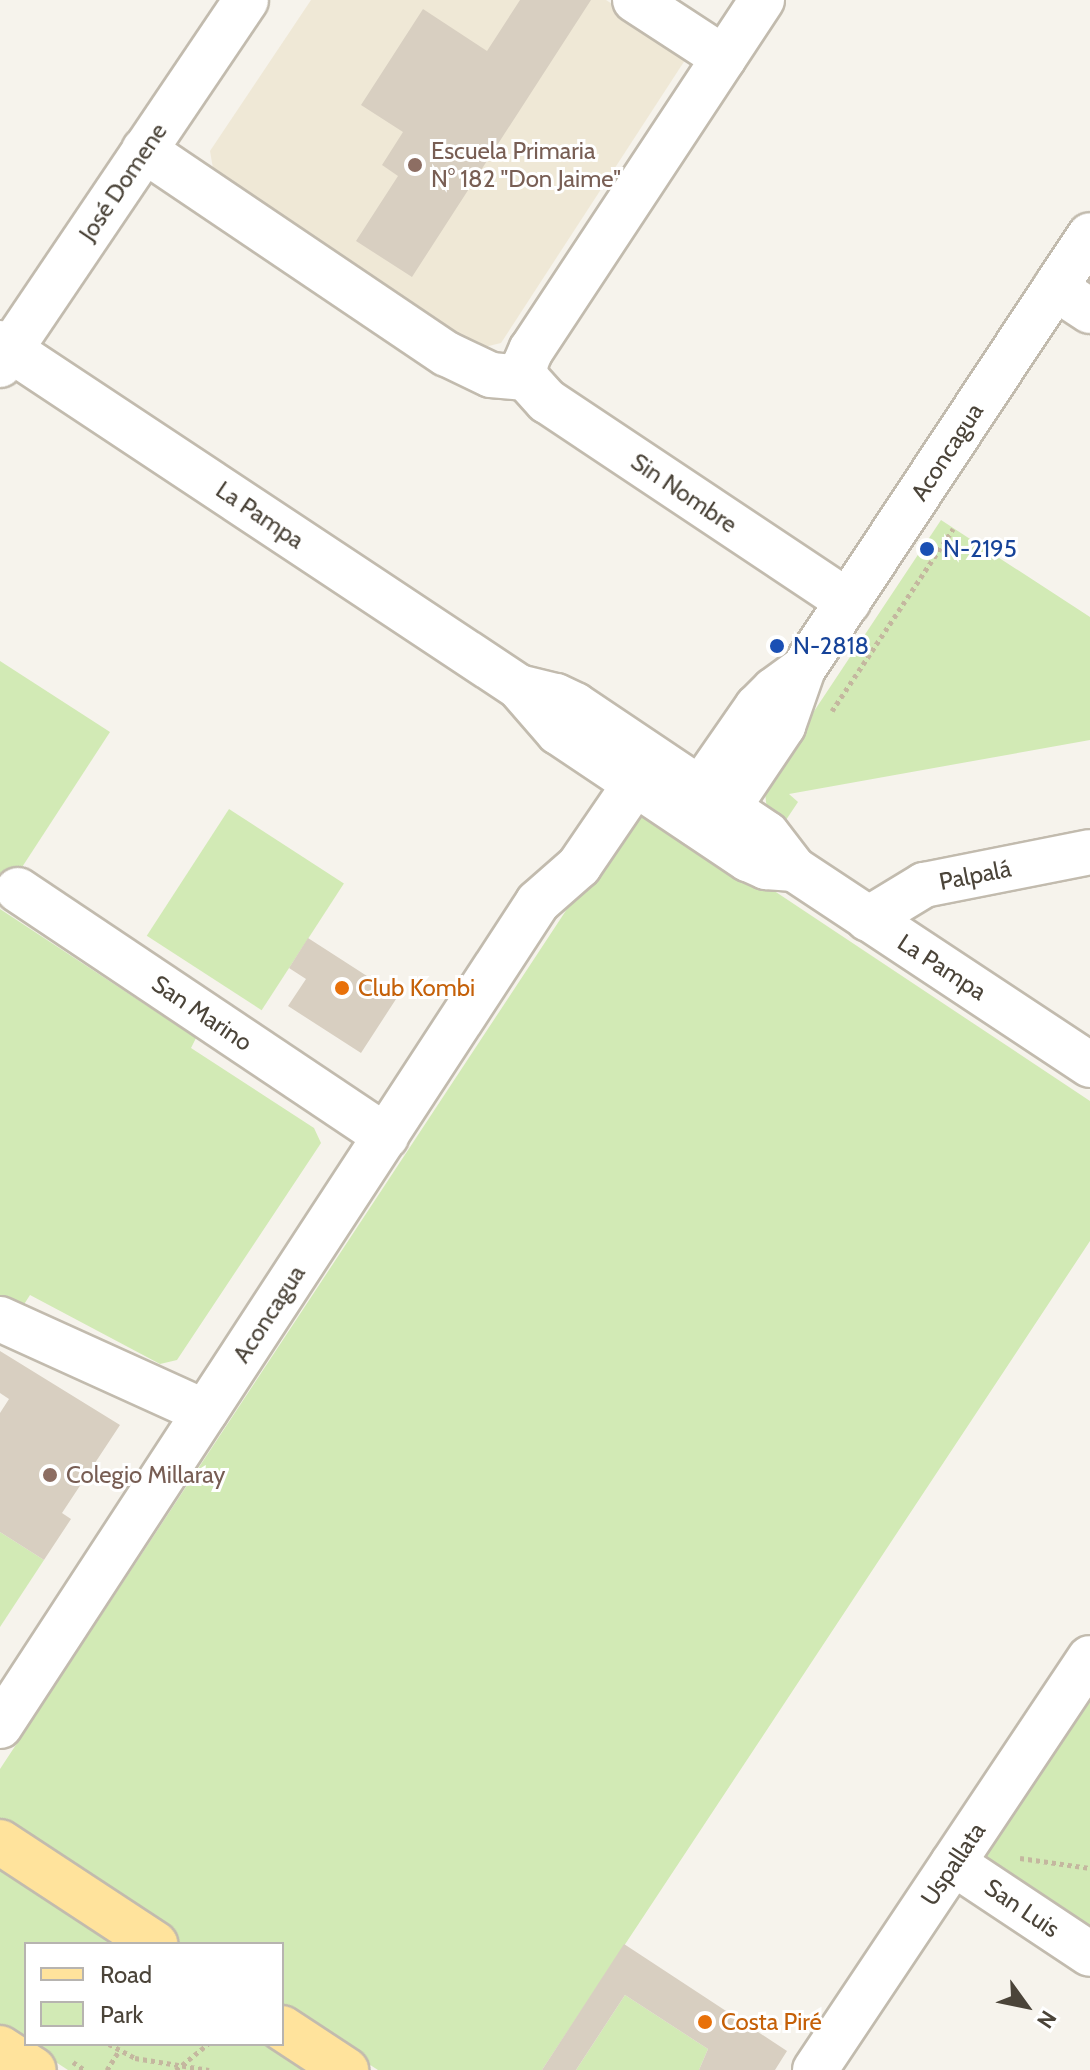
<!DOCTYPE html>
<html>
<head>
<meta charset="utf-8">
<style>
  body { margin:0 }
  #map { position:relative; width:1090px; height:2070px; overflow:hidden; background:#f6f3ec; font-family:Cabin,sans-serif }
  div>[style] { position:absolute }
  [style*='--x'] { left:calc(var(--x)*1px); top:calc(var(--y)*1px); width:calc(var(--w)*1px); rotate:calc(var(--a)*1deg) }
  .education>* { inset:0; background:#efe8d6 }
  .green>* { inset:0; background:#d2eab5; transform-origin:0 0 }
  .building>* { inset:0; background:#d8cfc1 }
  .path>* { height:5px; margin-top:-2.5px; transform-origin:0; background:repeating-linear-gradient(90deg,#c4b79f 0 4px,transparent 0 8px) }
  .roads { filter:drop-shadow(2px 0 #c2bbae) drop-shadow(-2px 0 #c2bbae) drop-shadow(0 2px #c2bbae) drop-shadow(0 -2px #c2bbae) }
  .minor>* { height:44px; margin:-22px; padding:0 22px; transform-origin:22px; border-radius:22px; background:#fff }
  .major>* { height:44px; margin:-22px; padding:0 22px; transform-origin:22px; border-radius:22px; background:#ffe39c }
  .dots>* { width:22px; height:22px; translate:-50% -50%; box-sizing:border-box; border:4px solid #fff; border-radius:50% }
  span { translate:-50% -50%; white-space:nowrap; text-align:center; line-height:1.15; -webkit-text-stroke:6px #fff; paint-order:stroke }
  .education-label { font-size:24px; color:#785e54 }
  .left { translate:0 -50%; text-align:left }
  .street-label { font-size:24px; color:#4b4439 }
  .transit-label { font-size:24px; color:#164399 }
  .food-label { font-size:24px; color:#c56008 }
  .legend { position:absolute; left:24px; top:1942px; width:260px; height:104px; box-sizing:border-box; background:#fff; border:2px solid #b7b4b0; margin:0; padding:10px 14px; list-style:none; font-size:24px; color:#4b4439 }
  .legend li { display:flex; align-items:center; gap:16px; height:40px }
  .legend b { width:40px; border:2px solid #b7b4b0 }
  .north { position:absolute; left:986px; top:1966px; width:80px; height:80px; -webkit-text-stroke:6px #fff; paint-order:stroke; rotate:123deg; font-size:22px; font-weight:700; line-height:32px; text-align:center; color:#4b4439 }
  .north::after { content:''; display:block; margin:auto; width:28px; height:36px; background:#4b4439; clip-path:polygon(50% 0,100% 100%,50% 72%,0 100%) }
</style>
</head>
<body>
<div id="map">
  <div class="education">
    <i style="clip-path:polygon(311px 0,606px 0,689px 54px,501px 343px,472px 350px,215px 180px,210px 151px)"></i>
  </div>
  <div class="green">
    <i style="clip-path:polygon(941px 520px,1090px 617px,1090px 740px,789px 794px,798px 802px,782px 826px,767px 810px,765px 793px,769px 779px)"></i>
    <i style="clip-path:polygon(0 661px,110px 732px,0 901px)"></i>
    <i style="left:229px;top:809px;width:137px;height:151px;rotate:33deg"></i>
    <i style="clip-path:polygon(640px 812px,663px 817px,1090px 1101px,1090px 1241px,542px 2070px,378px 2070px,282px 2008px,282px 1944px,182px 1944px,0 1827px,0 1769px,621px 827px)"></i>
    <i style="clip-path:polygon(0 909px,196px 1038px,191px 1048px,314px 1128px,321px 1143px,177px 1360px,160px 1364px,30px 1295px,21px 1309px,0 1300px)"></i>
    <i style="clip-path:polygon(0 1532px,44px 1560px,0 1627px)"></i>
    <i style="clip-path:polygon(1090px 1679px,1090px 1940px,981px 1860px)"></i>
    <i style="clip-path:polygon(0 1862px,124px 1944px,26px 1944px,26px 2043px,0 2026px)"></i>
    <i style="clip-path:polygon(625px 1995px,708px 2049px,699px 2070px,576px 2070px)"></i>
    <i style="clip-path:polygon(28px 2044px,274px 2044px,314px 2070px,68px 2070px)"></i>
  </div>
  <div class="building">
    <i style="clip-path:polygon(520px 0,591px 0,412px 277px,356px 241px,398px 176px,382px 165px,403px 132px,361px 105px,423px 9px,487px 51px)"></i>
    <i style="clip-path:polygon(308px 938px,398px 996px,361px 1053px,288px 1006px,306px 979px,289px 968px)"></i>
    <i style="clip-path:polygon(0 1351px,120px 1425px,62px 1513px,71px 1519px,44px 1560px,0 1532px,0 1413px,9px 1399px,0 1393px)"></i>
    <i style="clip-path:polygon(624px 1944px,787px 2051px,775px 2070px,699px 2070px,708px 2049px,625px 1995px,576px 2070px,542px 2070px)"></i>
  </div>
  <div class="path">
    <i style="--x:832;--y:711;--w:219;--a:-56.4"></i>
    <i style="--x:1020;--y:1858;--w:71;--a:8.1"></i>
    <i style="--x:109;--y:2044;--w:30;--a:28"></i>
    <i style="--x:135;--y:2058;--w:75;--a:9.2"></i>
    <i style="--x:73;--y:2062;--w:14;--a:34"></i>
    <i style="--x:107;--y:2070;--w:22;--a:-58"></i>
    <i style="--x:176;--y:2070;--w:41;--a:-39.1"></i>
  </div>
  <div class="roads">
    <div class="minor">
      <i style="--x:635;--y:0;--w:106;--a:33.1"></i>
      <i style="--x:762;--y:0;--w:419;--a:123.4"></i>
      <i style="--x:531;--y:350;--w:15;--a:113"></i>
      <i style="--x:525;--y:364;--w:14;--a:86"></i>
      <i style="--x:526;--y:378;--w:31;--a:48"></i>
      <i style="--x:547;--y:401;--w:362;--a:33.7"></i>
      <i style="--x:144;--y:150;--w:365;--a:34"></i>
      <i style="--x:447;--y:354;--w:49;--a:25.5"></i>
      <i style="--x:491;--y:375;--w:35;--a:5"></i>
      <i style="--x:1055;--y:288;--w:42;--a:33.3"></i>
      <i style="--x:0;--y:343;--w:623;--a:33.54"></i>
      <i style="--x:519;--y:687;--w:60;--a:49.1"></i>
      <i style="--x:558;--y:732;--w:229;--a:33.8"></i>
      <i style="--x:748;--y:859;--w:20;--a:24"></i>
      <i style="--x:766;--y:867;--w:28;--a:4"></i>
      <i style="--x:0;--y:365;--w:440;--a:-56"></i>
      <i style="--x:519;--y:687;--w:38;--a:14"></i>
      <i style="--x:556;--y:696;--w:21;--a:25"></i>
      <i style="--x:575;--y:705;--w:231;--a:33.9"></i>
      <i style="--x:767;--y:834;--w:44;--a:52.4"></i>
      <i style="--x:794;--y:869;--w:355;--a:33.5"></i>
      <i style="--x:696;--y:819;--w:30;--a:-82"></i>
      <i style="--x:700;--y:789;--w:100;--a:-55.2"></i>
      <i style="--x:757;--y:707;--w:24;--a:-45"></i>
      <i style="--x:774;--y:690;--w:36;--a:-36"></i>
      <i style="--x:696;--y:824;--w:36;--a:-27"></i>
      <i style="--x:728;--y:808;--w:99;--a:-56.1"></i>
      <i style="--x:783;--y:726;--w:60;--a:-70.7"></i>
      <i style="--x:803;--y:669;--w:520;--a:-56.52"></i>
      <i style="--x:18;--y:890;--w:443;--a:33.8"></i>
      <i style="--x:868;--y:919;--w:66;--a:-31.3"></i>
      <i style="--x:924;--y:885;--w:169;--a:-11.2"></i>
      <i style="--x:0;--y:1319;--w:225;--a:24.4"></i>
      <i style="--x:0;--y:1726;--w:984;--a:-56.86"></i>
      <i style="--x:538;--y:902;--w:55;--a:-41.3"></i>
      <i style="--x:579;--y:866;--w:99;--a:-55.7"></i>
      <i style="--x:635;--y:784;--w:35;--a:-83"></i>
      <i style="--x:953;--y:1863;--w:164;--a:33.6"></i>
      <i style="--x:815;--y:2070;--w:495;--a:-56.3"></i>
    </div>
    <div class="major">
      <i style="--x:0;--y:1842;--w:186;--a:33.3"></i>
      <i style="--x:282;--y:2028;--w:77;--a:33.3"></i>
      <i style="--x:0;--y:2048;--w:40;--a:32.9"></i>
    </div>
  </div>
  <div class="dots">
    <i style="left:415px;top:165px;background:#8d6e63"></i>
    <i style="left:927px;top:549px;background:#1a4fb4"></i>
    <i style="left:777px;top:646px;background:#1a4fb4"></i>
    <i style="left:342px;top:988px;background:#e8710a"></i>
    <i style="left:50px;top:1475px;background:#8d6e63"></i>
    <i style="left:705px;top:2022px;background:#e8710a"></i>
  </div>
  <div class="education-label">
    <span class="left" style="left:431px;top:165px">Escuela Primaria<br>N° 182 "Don Jaime"</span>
    <span class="left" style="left:66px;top:1475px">Colegio Millaray</span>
  </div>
  <div class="street-label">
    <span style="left:123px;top:182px;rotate:-56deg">José Domene</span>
    <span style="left:947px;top:452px;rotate:-57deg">Aconcagua</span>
    <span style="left:684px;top:493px;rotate:34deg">Sin Nombre</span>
    <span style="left:260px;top:515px;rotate:34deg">La Pampa</span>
    <span style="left:975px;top:875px;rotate:-11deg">Palpalá</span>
    <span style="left:942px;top:967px;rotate:33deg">La Pampa</span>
    <span style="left:202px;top:1013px;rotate:34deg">San Marino</span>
    <span style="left:269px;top:1314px;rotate:-57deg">Aconcagua</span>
    <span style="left:953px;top:1864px;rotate:-56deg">Uspallata</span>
    <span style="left:1022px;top:1908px;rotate:34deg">San Luis</span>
  </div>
  <div class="transit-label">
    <span class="left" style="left:943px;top:549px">N-2195</span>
    <span class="left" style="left:793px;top:646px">N-2818</span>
  </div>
  <div class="food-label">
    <span class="left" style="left:358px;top:988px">Club Kombi</span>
    <span class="left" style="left:721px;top:2022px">Costa Piré</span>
  </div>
  <ul class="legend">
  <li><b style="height:10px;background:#ffe39c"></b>Road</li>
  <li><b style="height:22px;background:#d2eab5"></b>Park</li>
  </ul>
  <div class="north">N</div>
</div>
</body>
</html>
